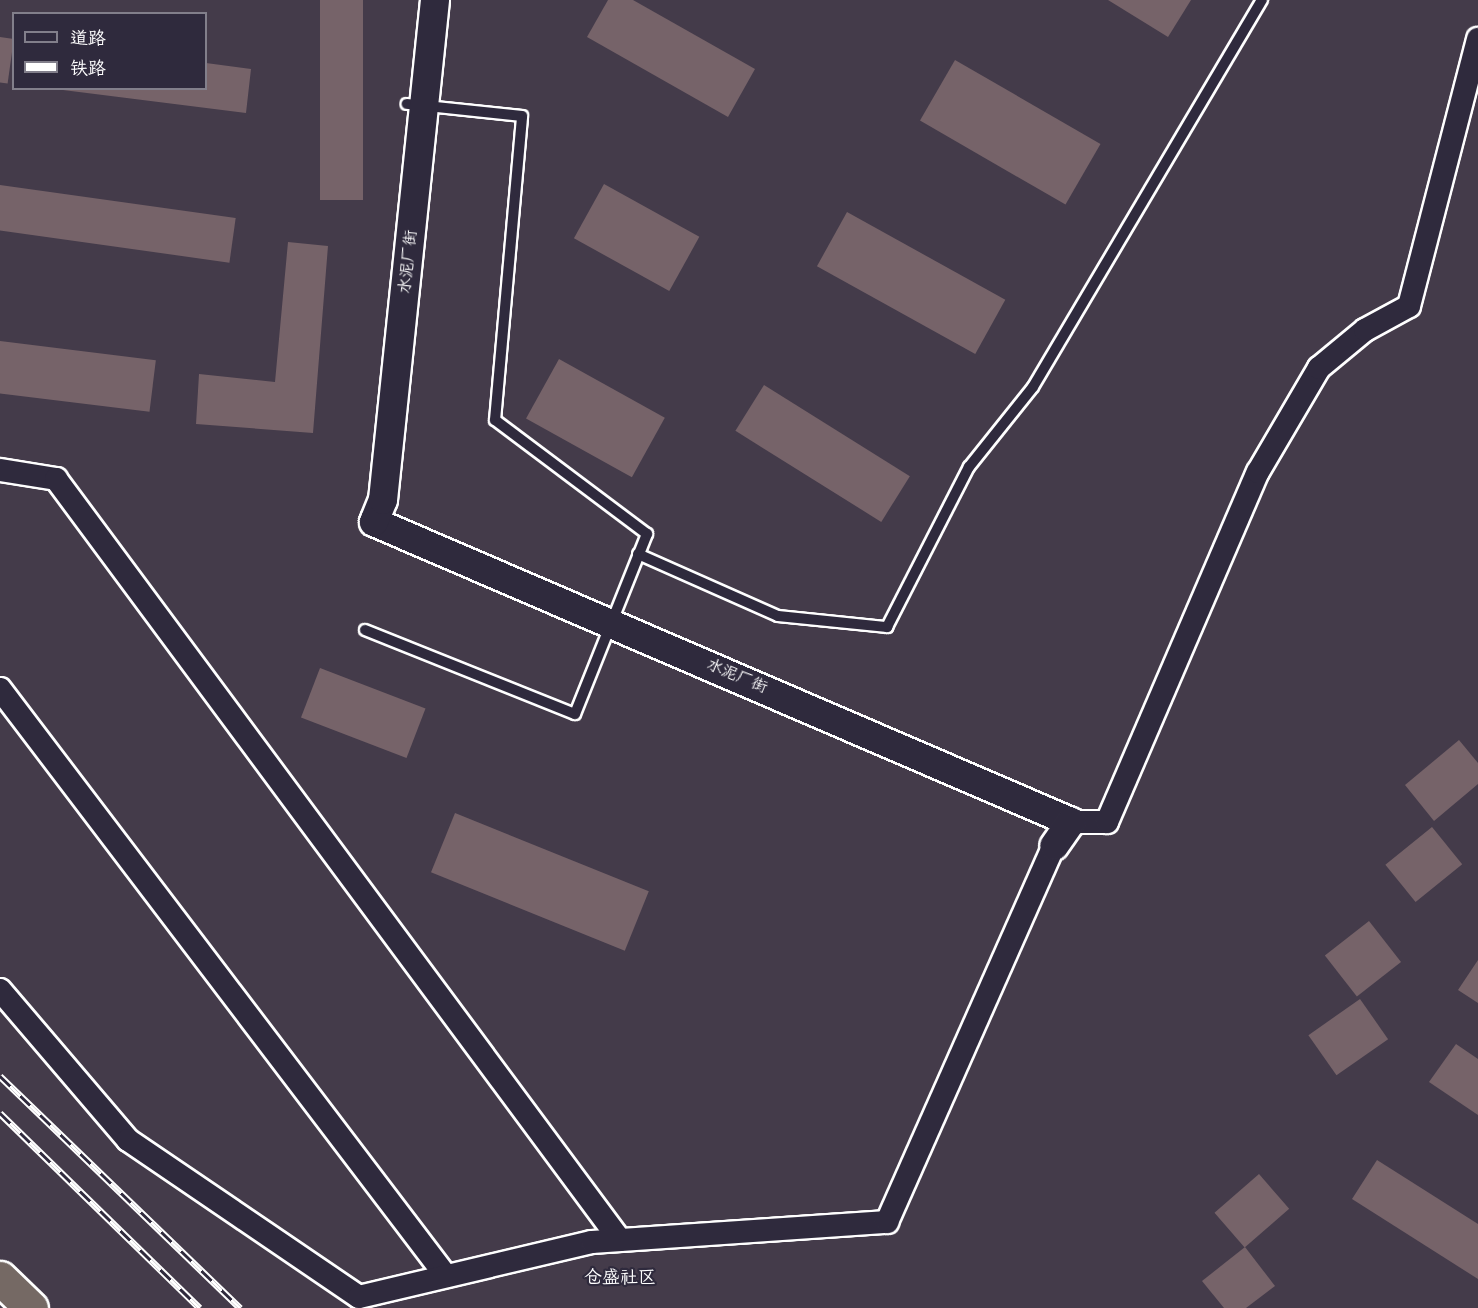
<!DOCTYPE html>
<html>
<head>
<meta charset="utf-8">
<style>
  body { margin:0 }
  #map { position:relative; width:1478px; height:1308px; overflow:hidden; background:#443b4a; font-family:Pangolin,"LXGW WenKai TC",sans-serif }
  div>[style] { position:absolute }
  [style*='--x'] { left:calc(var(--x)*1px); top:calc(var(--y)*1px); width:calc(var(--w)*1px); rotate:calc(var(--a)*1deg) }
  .building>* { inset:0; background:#766369; transform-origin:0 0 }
  .roads { filter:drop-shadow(2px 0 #fff) drop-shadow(-2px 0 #fff) drop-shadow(0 2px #fff) drop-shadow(0 -2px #fff) }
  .service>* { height:10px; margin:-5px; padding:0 5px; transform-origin:5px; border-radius:5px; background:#2f2a3d }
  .minor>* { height:22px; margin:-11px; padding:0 11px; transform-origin:11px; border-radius:11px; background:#2f2a3d }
  .tertiary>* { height:28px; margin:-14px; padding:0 14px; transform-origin:14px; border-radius:14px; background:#2f2a3d }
  .trunk>* { height:33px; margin:-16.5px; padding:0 16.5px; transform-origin:16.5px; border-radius:16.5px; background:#756964 }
  .rail>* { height:7px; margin-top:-3.5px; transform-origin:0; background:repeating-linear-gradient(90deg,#2f2a3d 0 14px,#fff 0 28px); box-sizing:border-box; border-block:2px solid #fff }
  span { translate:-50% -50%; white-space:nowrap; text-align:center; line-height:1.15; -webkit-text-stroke:4.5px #2f2a3d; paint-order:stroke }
  .street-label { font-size:16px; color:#fff }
  .neighbourhood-label { font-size:18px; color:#fff }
  .legend { position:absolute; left:12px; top:12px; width:195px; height:78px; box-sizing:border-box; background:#2f2a3d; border:2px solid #827f8b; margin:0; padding:8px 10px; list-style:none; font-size:18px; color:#fff }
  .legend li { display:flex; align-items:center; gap:12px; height:30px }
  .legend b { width:30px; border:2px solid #827f8b }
</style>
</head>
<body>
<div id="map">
  <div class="building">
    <i style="left:320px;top:0;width:43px;height:200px"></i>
    <i style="clip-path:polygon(608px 0,633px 0,755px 69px,728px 117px,587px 37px)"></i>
    <i style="clip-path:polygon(1108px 0,1191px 0,1168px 37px)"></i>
    <i style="left:0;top:37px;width:14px;height:45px;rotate:8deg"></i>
    <i style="left:955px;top:60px;width:168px;height:70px;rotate:30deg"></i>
    <i style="clip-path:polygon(206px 63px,251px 69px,246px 113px,63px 90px,206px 88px)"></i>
    <i style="left:604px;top:184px;width:109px;height:62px;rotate:29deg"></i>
    <i style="left:0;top:185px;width:238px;height:45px;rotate:8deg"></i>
    <i style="left:847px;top:212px;width:181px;height:62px;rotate:29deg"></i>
    <i style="clip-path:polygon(288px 242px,328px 246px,313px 433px,196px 424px,199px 374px,275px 382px)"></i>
    <i style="left:0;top:341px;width:157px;height:52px;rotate:7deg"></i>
    <i style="left:559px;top:359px;width:121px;height:68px;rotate:29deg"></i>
    <i style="left:764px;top:385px;width:172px;height:54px;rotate:32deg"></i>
    <i style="left:320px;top:668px;width:113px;height:53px;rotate:21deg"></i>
    <i style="clip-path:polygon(1459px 740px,1478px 763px,1478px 784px,1434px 821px,1405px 785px)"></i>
    <i style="left:455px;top:813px;width:209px;height:64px;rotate:22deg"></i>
    <i style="left:1432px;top:827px;width:48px;height:60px;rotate:51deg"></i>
    <i style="left:1369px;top:921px;width:52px;height:56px;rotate:52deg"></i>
    <i style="clip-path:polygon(1478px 960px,1478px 1003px,1458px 990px)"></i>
    <i style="left:1360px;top:999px;width:49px;height:63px;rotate:55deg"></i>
    <i style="clip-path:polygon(1456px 1044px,1478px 1059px,1478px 1115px,1429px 1082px)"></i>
    <i style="clip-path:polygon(1377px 1160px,1478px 1224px,1478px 1279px,1352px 1199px)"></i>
    <i style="left:1259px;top:1174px;width:46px;height:59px;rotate:49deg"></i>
    <i style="clip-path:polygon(1245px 1247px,1275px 1286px,1246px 1308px,1224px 1308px,1202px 1281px)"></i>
  </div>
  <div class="roads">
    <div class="service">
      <i style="--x:638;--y:554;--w:153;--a:23.9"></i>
      <i style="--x:778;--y:616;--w:110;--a:5.8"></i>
      <i style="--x:887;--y:627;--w:180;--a:-62.9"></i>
      <i style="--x:969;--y:467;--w:102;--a:-51.3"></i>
      <i style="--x:1033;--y:387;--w:450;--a:-59.4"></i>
      <i style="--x:365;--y:630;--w:226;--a:21.8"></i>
      <i style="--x:575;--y:714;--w:194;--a:-68.2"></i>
      <i style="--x:647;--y:534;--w:190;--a:-143.1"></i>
      <i style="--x:495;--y:420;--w:305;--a:-84.9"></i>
      <i style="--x:522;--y:116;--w:116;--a:-174"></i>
    </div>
    <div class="minor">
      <i style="--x:0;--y:470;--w:57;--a:9.1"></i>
      <i style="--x:56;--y:479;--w:947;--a:53.46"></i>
      <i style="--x:0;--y:689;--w:737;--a:52.77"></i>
      <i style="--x:1071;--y:822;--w:36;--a:0"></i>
      <i style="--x:1107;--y:822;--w:381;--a:-66.7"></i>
      <i style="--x:1258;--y:472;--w:121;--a:-59.6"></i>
      <i style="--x:1319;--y:368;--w:60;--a:-39.6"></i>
      <i style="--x:1365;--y:330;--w:50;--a:-28.6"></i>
      <i style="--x:1409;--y:306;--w:276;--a:-75.5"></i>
      <i style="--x:0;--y:990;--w:197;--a:49.5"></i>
      <i style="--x:128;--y:1140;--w:279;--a:34.2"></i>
      <i style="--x:359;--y:1297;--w:239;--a:-13.3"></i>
      <i style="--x:592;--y:1242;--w:296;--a:-3.9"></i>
      <i style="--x:887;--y:1222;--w:411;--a:-66.1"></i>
    </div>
    <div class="tertiary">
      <i style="--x:374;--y:522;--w:759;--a:23.29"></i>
      <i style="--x:1071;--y:822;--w:29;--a:125"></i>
      <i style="--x:374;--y:522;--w:24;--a:-68"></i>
      <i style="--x:383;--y:500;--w:503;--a:-84.06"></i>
    </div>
    <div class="trunk">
      <i style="--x:0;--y:1278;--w:43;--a:44.1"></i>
    </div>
  </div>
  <div class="rail">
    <i style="--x:0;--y:1076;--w:334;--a:44"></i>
    <i style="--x:0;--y:1113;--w:279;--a:44.3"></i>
  </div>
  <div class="street-label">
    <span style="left:408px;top:262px;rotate:-84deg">水泥厂街</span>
    <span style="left:737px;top:676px;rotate:23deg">水泥厂街</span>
  </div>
  <div class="neighbourhood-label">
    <span style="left:620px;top:1278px">仓盛社区</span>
  </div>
  <ul class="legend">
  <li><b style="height:8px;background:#2f2a3d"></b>道路</li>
  <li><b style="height:8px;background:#fff"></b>铁路</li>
  </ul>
</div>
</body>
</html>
